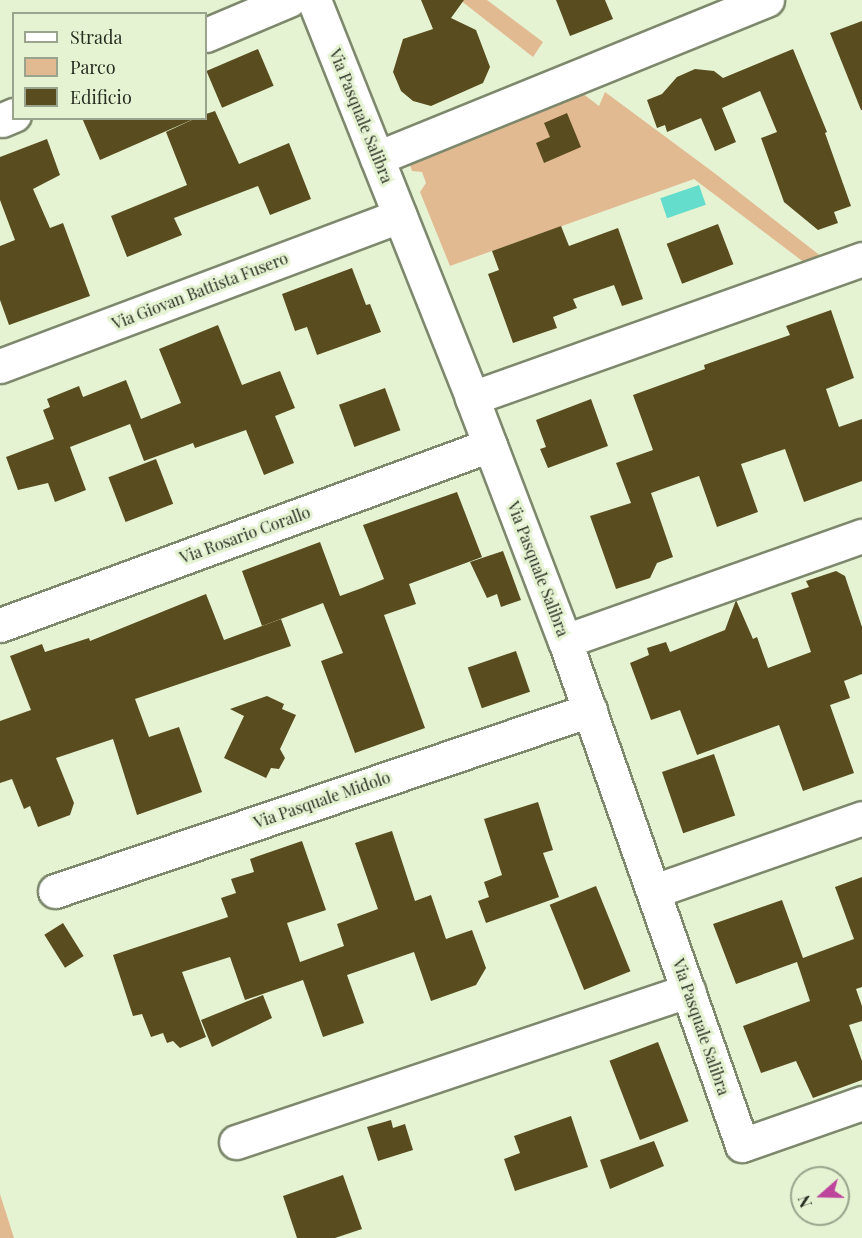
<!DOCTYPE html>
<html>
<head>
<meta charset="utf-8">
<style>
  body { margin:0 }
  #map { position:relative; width:862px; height:1238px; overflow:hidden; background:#e6f3d3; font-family:"Playfair Display",serif }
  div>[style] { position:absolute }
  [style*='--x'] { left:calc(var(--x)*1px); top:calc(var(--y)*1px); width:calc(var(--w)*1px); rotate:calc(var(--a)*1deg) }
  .green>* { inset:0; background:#e2ba92 }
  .water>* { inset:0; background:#65ddcc; transform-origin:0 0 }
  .building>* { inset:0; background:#594d1f; transform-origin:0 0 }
  .roads { filter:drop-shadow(2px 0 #7d886c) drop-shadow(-2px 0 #7d886c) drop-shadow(0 2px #7d886c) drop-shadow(0 -2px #7d886c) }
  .minor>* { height:33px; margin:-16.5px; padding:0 16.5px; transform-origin:16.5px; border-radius:16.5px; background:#fff }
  span { translate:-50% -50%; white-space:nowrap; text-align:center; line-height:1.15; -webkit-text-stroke:6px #e6f3d3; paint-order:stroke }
  .street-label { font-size:16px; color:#292e22 }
  .legend { position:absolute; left:12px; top:12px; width:195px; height:108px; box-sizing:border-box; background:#e6f3d3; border:2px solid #9aa48c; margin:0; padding:8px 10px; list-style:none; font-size:18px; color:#292e22 }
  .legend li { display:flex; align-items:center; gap:12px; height:30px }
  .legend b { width:30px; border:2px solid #9aa48c }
  .north { position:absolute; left:790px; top:1166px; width:60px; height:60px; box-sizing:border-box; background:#e6f3d3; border:2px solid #9aa48c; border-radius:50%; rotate:250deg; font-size:16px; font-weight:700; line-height:24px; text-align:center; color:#292e22 }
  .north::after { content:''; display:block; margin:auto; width:21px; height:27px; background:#bd469c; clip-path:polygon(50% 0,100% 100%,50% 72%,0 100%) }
</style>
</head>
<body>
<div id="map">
  <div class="green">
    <i style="clip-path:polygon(460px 0,487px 0,543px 42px,533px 57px)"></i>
    <i style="clip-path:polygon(605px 92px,713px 172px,822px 257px,805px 263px,694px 179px,450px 266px,420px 192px,426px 183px,422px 172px,412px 171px,408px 159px,582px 93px,599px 106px)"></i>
    <i style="clip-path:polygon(0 1194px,14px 1238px,0 1238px)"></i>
  </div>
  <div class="water">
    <i style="left:699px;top:185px;width:21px;height:41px;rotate:71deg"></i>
  </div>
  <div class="building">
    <i style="clip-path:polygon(421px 0,464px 0,451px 18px,476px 30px,490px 67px,483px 83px,431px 106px,413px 101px,401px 91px,393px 72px,403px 39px,433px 29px)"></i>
    <i style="clip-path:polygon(556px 0,605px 0,613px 19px,570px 36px)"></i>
    <i style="clip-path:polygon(862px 21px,862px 110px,861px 110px,830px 33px)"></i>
    <i style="left:258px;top:49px;width:40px;height:56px;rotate:67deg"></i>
    <i style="clip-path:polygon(793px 49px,827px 132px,825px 133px,851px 206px,834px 212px,838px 223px,818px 230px,784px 202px,761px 138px,777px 132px,760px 91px,722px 108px,736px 142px,715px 151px,701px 118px,667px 132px,665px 125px,657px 128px,647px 100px,662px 94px,677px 77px,695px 69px,714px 71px,723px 78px)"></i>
    <i style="clip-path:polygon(215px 111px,239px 164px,289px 143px,311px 199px,270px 215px,258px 186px,174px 218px,182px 235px,127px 257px,111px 216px,187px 185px,166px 132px,196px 118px,206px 118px,206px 114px)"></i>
    <i style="clip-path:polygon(567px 113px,581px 147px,544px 163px,536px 143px,550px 137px,544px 123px)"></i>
    <i style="clip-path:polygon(82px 118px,196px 118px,100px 160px)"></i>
    <i style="clip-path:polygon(47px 139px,60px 175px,33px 189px,50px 228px,63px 223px,90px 296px,9px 325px,0 300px,0 246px,15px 240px,0 200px,0 157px)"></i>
    <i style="left:718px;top:224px;width:43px;height:55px;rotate:69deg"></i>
    <i style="clip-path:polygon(561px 226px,569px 246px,618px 228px,643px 299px,622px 306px,614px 285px,573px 299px,577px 308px,553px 317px,557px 328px,513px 343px,488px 274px,499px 270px,492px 251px)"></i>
    <i style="clip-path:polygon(352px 268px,366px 305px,370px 304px,381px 332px,317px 355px,307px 327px,295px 331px,282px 294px)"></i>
    <i style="clip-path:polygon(831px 310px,854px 378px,826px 389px,839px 427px,862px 419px,862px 481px,804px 502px,785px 449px,741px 464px,758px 512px,717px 527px,699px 476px,651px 493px,673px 557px,657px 563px,650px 578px,616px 589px,590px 516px,631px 503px,616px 463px,653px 450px,633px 395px,705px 369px,704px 365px,790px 335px,786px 326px)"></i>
    <i style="clip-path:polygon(218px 325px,242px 385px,280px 371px,295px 408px,275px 416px,294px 463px,264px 475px,246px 430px,195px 448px,193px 443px,144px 461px,130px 424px,70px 447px,86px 490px,55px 502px,48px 483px,18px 490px,6px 457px,54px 439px,43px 410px,50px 407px,47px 399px,79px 386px,83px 397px,126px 380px,141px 419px,181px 403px,159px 349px)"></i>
    <i style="left:385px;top:388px;width:45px;height:49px;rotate:70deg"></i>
    <i style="clip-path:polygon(591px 399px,608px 446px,548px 468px,540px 449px,546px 447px,536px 420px)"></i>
    <i style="left:156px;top:459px;width:48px;height:51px;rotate:69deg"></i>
    <i style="clip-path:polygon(457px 492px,482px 557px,409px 584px,416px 604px,384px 615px,425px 728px,355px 753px,321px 661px,343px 653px,323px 603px,262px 626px,242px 571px,320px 542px,340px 596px,362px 588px,384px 579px,363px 525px)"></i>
    <i style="clip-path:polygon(503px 551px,521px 600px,501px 607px,497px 594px,487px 598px,470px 562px)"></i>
    <i style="clip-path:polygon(836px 571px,845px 576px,862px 627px,862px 674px,844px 681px,850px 698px,830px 705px,854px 773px,803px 791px,779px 725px,697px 755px,680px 710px,651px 720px,630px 663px,649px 655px,647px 648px,666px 642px,670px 652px,725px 630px,736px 600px,753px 639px,757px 637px,768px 668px,811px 652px,791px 593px,809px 587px,806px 581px)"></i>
    <i style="clip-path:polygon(206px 594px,224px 640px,281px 619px,291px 646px,135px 699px,149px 737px,179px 727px,202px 792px,137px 815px,113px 739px,56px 758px,74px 803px,70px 815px,38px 827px,30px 806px,24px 809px,12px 779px,0 783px,0 721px,31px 710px,10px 656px,42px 644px,45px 652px,89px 638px,90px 641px)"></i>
    <i style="left:516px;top:651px;width:43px;height:51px;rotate:71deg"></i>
    <i style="clip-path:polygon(267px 696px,284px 704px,282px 709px,296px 715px,280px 749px,285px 758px,279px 769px,271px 768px,266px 778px,224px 758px,244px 716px,230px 709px)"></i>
    <i style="left:714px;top:754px;width:65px;height:55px;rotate:71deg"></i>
    <i style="clip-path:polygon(538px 802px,553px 850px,543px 853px,559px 897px,486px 923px,478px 901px,489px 897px,484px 882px,502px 875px,484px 819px)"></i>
    <i style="clip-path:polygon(392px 831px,415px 901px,431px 895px,446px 939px,472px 930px,486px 968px,476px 985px,431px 1001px,414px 952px,347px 975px,364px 1023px,323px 1037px,303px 980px,245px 1000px,230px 957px,182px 972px,206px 1037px,180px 1048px,173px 1041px,167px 1043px,163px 1033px,151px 1037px,142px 1014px,133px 1016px,113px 955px,228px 917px,221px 898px,236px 893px,231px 879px,254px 872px,250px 859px,302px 841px,326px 910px,287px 923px,300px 962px,344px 946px,337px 924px,378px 909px,355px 843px)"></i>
    <i style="clip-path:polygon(862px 877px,862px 987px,856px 989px,862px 1006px,862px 1021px,849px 1025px,862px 1061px,862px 1080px,813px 1098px,796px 1061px,761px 1073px,743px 1026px,810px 1001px,797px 962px,736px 984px,713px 924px,782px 900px,803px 958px,854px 939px,835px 887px)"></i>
    <i style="left:596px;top:886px;width:92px;height:50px;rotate:68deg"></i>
    <i style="left:63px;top:923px;width:39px;height:22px;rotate:58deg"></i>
    <i style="clip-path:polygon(263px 995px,272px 1018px,212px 1047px,201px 1020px)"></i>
    <i style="left:658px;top:1042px;width:85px;height:52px;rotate:69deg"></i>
    <i style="clip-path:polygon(571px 1116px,588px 1167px,515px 1191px,504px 1159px,520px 1153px,514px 1136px)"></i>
    <i style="clip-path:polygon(391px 1120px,393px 1128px,405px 1124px,413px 1150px,378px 1161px,367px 1127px)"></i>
    <i style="clip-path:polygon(654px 1141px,664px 1166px,610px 1189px,600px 1160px)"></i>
    <i style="clip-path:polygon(343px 1175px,362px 1229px,335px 1238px,297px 1238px,283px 1196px)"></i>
  </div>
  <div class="roads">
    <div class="minor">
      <i style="--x:314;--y:0;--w:428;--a:68.3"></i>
      <i style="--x:472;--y:398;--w:260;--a:69.1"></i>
      <i style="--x:565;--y:641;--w:534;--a:70.65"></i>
      <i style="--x:742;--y:1145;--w:127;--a:-19.3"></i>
      <i style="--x:206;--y:35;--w:90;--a:-22.9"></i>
      <i style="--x:2;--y:120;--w:13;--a:-23"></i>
      <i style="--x:377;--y:158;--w:421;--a:-22.1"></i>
      <i style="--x:0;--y:366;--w:427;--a:-20.6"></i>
      <i style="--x:472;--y:398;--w:414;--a:-19.6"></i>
      <i style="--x:0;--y:625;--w:522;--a:-20.17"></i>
      <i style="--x:565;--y:641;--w:315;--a:-19.5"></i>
      <i style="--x:55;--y:891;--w:565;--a:-18.69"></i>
      <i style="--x:654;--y:891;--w:220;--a:-19.3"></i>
      <i style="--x:236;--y:1142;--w:477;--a:-18.5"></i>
    </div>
  </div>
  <div class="street-label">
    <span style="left:361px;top:116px;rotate:68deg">Via Pasquale Salibra</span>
    <span style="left:200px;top:291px;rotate:-21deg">Via Giovan Battista Fusero</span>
    <span style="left:245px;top:535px;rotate:-20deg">Via Rosario Corallo</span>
    <span style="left:538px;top:569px;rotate:69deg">Via Pasquale Salibra</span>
    <span style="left:322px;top:800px;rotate:-19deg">Via Pasquale Midolo</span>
    <span style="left:701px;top:1027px;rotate:71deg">Via Pasquale Salibra</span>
  </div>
  <ul class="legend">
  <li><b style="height:8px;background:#fff"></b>Strada</li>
  <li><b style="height:16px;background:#e2ba92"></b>Parco</li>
  <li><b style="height:16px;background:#594d1f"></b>Edificio</li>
  </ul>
  <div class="north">N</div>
</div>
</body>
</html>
